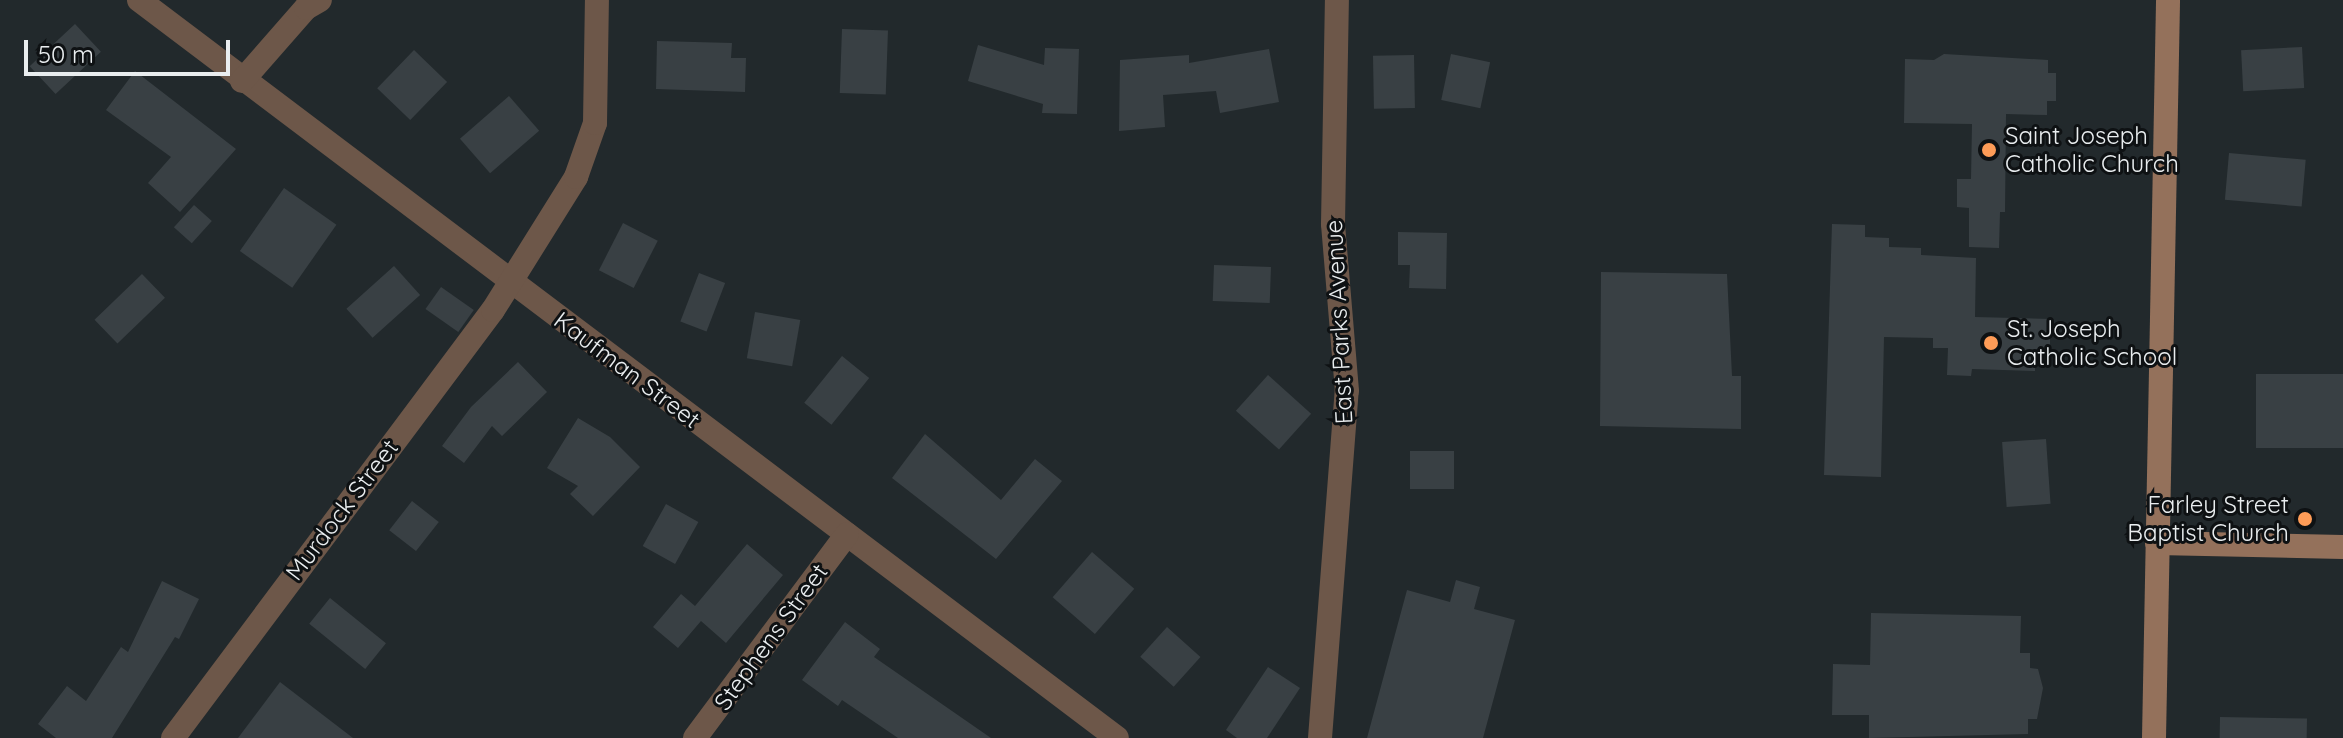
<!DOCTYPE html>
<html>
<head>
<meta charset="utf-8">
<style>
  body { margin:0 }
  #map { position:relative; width:2343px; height:738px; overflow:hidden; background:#22292c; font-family:Quicksand,sans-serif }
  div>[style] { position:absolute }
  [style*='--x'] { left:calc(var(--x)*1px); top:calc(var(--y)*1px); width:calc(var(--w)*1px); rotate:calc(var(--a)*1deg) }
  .building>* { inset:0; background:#394044; transform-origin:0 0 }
  .street>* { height:24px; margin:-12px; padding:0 12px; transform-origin:12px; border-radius:12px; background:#6d5749 }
  .secondary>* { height:24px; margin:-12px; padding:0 12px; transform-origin:12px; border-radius:12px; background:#94715b }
  .dots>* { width:22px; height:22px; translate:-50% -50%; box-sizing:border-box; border:4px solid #0e1113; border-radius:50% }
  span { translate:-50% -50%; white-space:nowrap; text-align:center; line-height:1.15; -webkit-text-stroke:6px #0e1113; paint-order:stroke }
  .poi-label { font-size:24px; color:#e9edef }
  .left { translate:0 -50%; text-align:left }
  .right { translate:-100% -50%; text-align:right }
  .street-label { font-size:24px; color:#e9edef }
  .scale { position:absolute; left:24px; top:40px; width:206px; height:36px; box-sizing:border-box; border:4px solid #e9edef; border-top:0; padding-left:10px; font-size:24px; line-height:28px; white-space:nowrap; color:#e9edef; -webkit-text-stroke:6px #0e1113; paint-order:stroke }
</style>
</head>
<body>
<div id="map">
  <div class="building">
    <i style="left:75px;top:24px;width:38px;height:62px;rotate:47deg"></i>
    <i style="left:842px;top:29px;width:46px;height:64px;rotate:2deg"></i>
    <i style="clip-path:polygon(657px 41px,732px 43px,731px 58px,746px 58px,745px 92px,656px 89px)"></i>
    <i style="clip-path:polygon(978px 45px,1044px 65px,1045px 48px,1079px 49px,1077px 114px,1042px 113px,1043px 104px,968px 81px)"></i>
    <i style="left:2302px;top:47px;width:41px;height:61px;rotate:87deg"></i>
    <i style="clip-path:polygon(1269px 49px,1279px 102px,1220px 113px,1216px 91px,1163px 95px,1165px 127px,1119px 131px,1120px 60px,1189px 55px,1189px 63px)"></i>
    <i style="left:414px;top:50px;width:46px;height:53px;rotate:44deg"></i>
    <i style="left:1451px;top:54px;width:40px;height:47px;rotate:12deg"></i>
    <i style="clip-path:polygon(1944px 54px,2048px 60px,2048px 73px,2056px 73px,2056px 101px,2047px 101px,2047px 115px,2006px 114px,2005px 212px,2000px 212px,1999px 248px,1969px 247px,1969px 208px,1957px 207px,1957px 179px,1971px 179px,1972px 124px,1904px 123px,1905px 59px,1934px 60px)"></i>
    <i style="left:1414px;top:55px;width:53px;height:41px;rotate:89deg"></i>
    <i style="clip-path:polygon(135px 71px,236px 149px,180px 212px,148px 183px,171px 157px,106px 110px)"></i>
    <i style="left:509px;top:96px;width:46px;height:65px;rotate:49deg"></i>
    <i style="left:2229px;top:153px;width:77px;height:47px;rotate:5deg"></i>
    <i style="left:284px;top:188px;width:64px;height:77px;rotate:35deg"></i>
    <i style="left:194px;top:205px;width:24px;height:30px;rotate:42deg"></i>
    <i style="left:623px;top:223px;width:39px;height:53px;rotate:27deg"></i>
    <i style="clip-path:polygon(1832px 224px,1865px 225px,1865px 237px,1889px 238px,1889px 247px,1921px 248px,1921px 255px,1976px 258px,1975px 317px,2050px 319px,2050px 360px,2035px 359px,2035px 371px,1972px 369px,1971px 376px,1947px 375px,1948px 348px,1933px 348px,1933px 338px,1884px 337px,1881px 477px,1824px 475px)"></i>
    <i style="clip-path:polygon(1398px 232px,1447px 233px,1446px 289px,1409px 288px,1410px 265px,1398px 265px)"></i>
    <i style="left:1214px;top:265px;width:57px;height:36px;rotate:2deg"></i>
    <i style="left:394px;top:266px;width:39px;height:64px;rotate:48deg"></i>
    <i style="clip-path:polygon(1601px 272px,1727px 274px,1732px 376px,1741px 376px,1741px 429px,1600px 426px)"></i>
    <i style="left:699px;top:273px;width:28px;height:52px;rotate:21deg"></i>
    <i style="left:142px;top:274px;width:33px;height:66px;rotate:46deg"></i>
    <i style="left:441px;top:287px;width:40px;height:27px;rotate:35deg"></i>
    <i style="left:755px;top:312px;width:46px;height:47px;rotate:10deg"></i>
    <i style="left:842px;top:356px;width:35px;height:60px;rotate:39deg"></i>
    <i style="clip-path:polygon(518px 362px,547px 392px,502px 436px,492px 426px,464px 463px,442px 446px,471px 407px)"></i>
    <i style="left:2256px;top:374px;width:87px;height:74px"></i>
    <i style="left:1268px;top:375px;width:58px;height:48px;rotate:42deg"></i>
    <i style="clip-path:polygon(578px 418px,610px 437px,640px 467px,593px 516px,570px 494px,578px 486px,547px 468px)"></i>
    <i style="clip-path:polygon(925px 434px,1001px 500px,1035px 459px,1062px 481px,996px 559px,892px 478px)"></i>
    <i style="left:2046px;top:439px;width:65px;height:44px;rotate:86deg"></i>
    <i style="left:1410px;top:451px;width:44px;height:38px"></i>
    <i style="left:412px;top:501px;width:34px;height:37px;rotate:38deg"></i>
    <i style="left:666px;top:504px;width:37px;height:48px;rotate:29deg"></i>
    <i style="clip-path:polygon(747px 544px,783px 575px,726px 643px,701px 621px,678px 648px,653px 627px,681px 594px,695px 606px)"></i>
    <i style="left:1092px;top:552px;width:56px;height:60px;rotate:41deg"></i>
    <i style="clip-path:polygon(1456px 580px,1480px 587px,1474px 609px,1515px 620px,1483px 738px,1367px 738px,1407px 590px,1450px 602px)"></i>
    <i style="clip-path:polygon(162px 581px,199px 599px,179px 639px,175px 637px,112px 738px,56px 738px,38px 724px,67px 686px,86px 701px,121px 647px,128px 652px)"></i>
    <i style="left:330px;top:598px;width:72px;height:33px;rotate:39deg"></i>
    <i style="clip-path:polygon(1871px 613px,2021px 616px,2020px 653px,2030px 653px,2030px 668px,2038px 669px,2043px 688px,2037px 719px,2028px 719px,2028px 734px,1869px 738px,1869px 715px,1832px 715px,1833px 664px,1870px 665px)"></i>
    <i style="clip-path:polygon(845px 622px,880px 649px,874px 657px,991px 738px,898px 738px,842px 700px,838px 706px,802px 680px)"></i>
    <i style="left:1167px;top:627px;width:45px;height:40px;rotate:42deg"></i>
    <i style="clip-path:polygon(1268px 667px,1300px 688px,1267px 738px,1237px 738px,1226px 730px)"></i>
    <i style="clip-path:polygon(280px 682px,353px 738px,238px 738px)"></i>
    <i style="left:2220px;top:717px;width:87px;height:21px;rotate:1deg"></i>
  </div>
  <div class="street">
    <i style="--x:139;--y:0;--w:1225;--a:37.04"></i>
    <i style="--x:242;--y:81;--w:97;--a:-48.8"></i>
    <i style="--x:306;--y:8;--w:16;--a:-30"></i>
    <i style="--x:173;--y:738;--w:534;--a:-53.22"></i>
    <i style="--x:493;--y:310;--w:157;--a:-58"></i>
    <i style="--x:576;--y:177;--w:57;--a:-70.6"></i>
    <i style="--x:595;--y:123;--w:123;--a:-89.1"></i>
    <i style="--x:695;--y:738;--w:254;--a:-53.3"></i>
    <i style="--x:1320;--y:738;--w:348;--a:-85.6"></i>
    <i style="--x:1347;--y:391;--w:168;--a:-94.8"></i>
    <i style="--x:1333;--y:224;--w:224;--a:-89"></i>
  </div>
  <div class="secondary">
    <i style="--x:2157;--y:543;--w:186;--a:1.2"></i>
    <i style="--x:2154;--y:738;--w:738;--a:-88.91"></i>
  </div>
  <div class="dots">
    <i style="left:1989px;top:150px;background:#fe9c57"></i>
    <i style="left:1991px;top:343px;background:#fe9c57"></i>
    <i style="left:2305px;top:519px;background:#fe9c57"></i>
  </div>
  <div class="poi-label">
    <span class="left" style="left:2005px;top:150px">Saint Joseph<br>Catholic Church</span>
    <span class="left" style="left:2007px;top:343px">St. Joseph<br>Catholic School</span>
    <span class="right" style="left:2289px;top:519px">Farley Street<br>Baptist Church</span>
  </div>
  <div class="street-label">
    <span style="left:1339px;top:322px;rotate:-93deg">East Parks Avenue</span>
    <span style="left:627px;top:370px;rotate:37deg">Kaufman Street</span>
    <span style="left:342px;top:510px;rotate:-53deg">Murdock Street</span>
    <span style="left:771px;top:637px;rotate:-54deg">Stephens Street</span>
  </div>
  <div class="scale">50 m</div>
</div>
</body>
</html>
